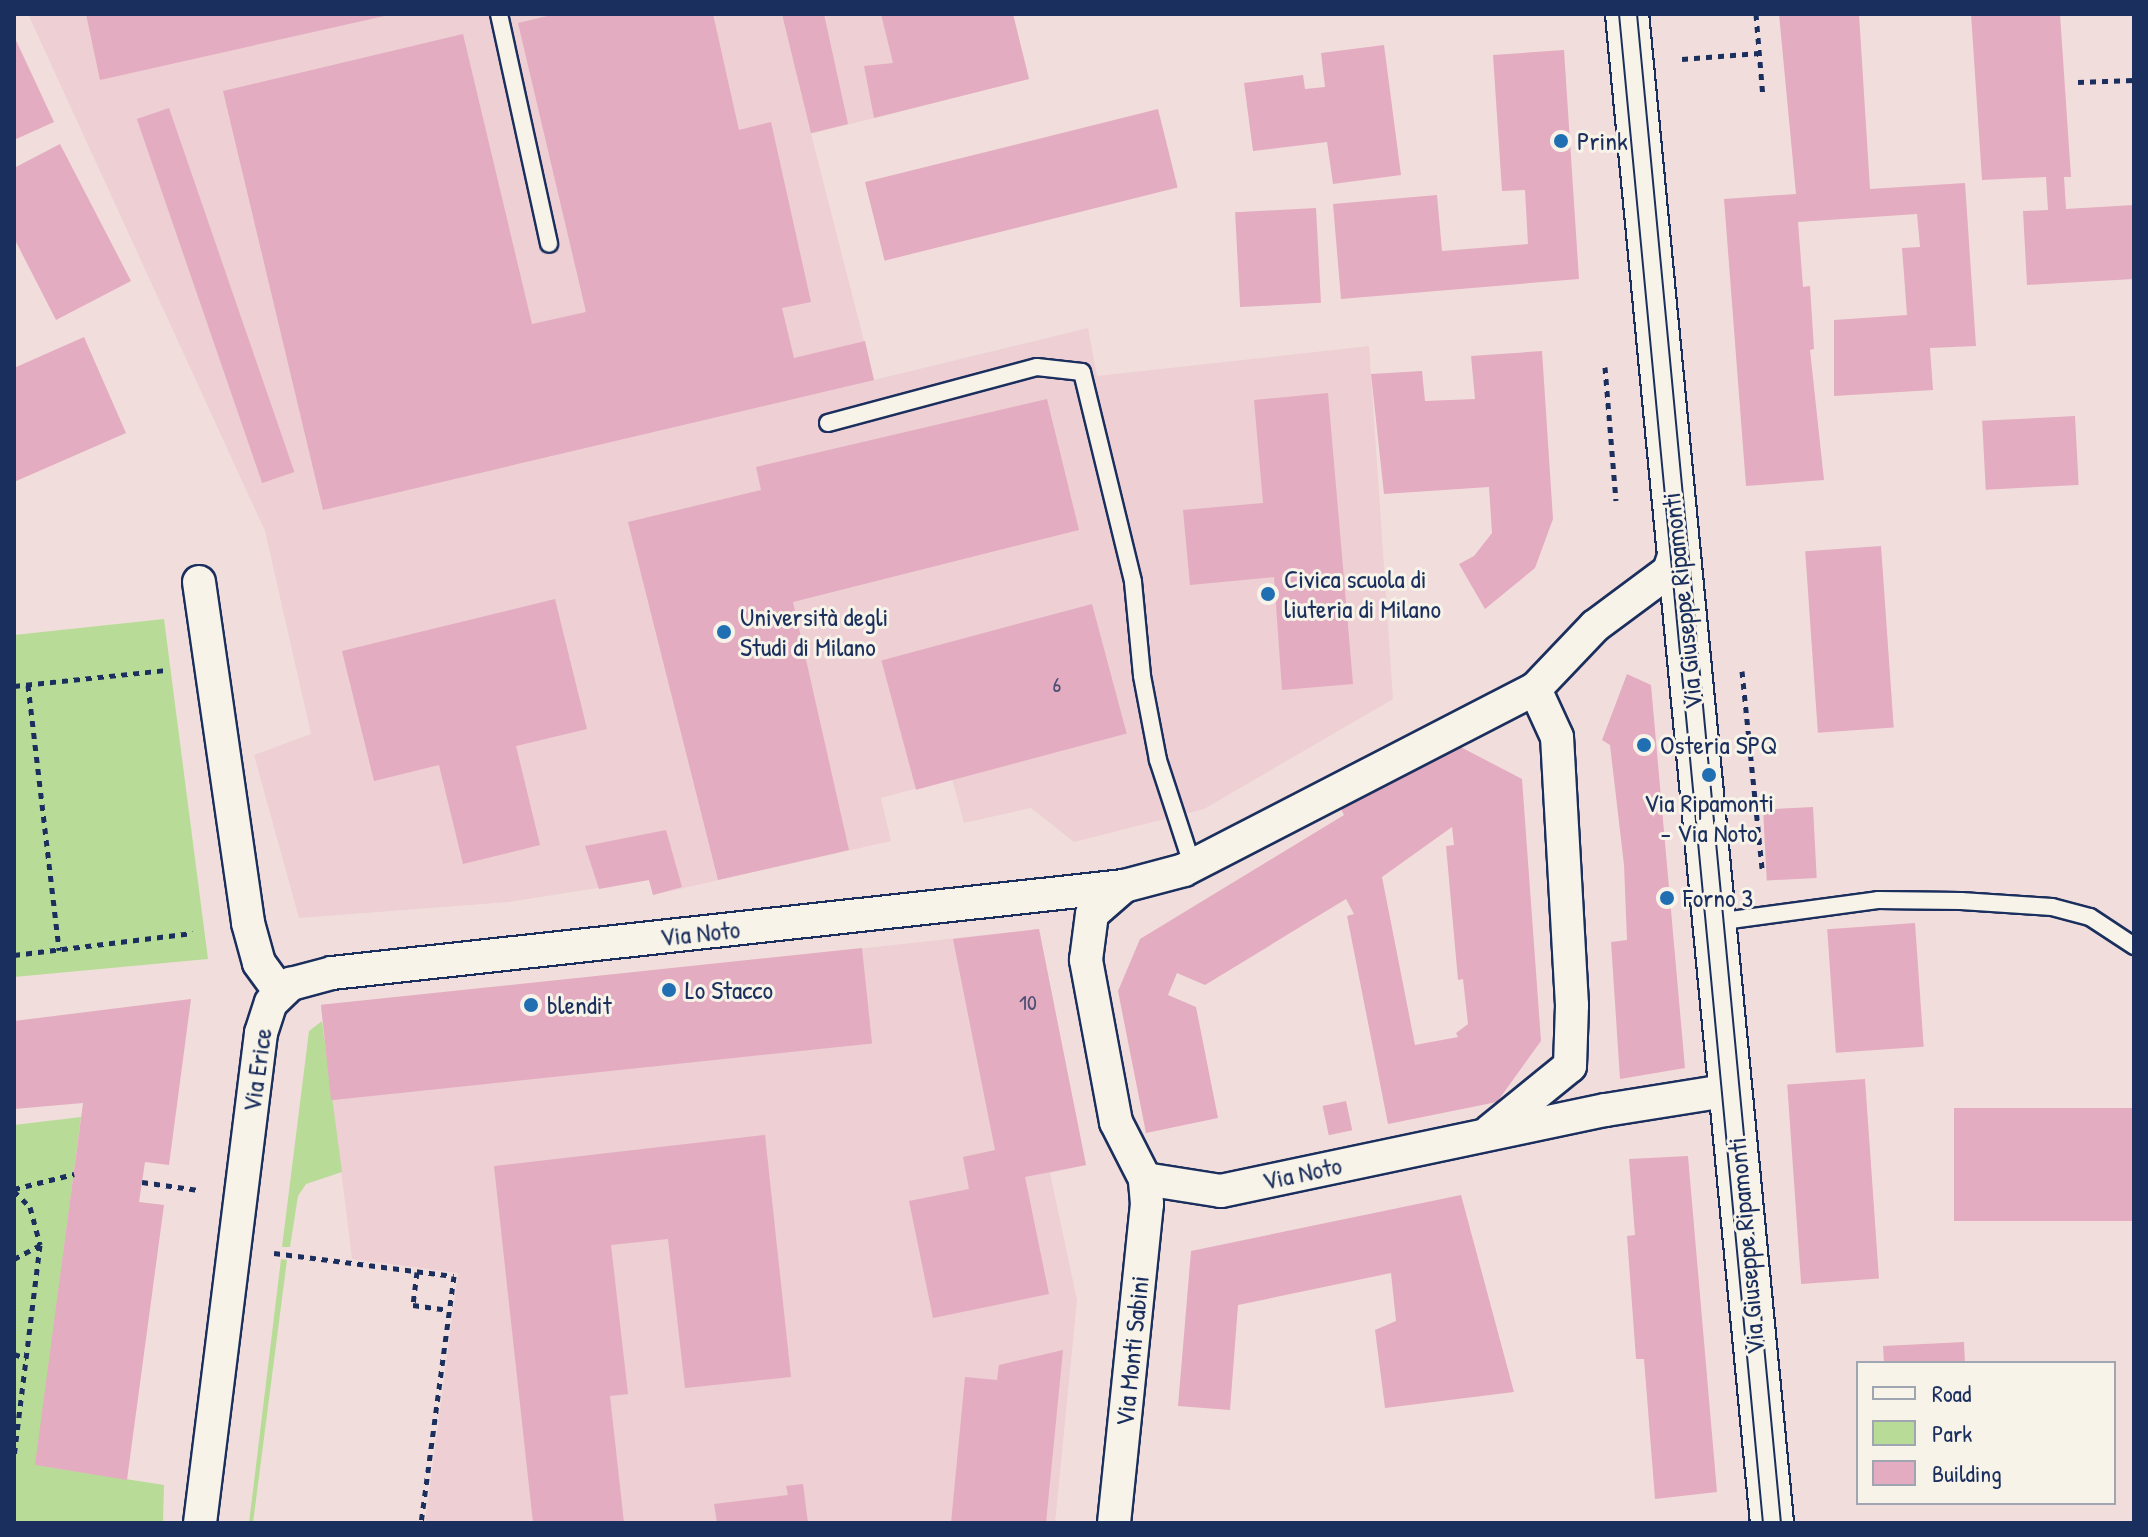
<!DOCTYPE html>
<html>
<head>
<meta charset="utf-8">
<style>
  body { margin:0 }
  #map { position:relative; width:2148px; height:1537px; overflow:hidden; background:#f1dedc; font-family:"Patrick Hand",sans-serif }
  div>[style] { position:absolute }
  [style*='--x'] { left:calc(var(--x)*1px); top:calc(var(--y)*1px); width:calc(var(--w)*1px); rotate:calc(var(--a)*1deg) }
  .built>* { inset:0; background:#edcfd4 }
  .green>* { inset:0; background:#b8dc97 }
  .building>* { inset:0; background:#e4acc0; transform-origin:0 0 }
  .path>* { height:5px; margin-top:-2.5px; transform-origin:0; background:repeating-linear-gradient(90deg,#1b2f5e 0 6px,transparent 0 12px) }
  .roads { filter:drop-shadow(2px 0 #1b2f5e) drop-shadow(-2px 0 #1b2f5e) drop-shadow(0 2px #1b2f5e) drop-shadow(0 -2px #1b2f5e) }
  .service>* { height:16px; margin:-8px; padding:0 8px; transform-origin:8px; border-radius:8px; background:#f7f3e8 }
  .minor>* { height:32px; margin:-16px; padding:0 16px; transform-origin:16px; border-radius:16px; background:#f7f3e8 }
  .tertiary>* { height:42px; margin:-21px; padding:0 21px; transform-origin:21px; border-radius:21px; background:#f7f3e8 }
  .tram>* { height:2px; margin:-1px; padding:0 1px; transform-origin:1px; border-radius:1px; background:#1b2f5e }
  .dots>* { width:22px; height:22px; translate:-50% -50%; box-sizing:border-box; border:4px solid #f7f3e8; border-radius:50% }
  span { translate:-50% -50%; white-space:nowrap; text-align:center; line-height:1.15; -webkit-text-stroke:6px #f7f3e8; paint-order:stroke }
  .number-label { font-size:22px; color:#4d4e76 }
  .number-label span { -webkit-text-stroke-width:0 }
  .poi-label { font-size:26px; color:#1b2f5e }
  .left { translate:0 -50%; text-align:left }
  .street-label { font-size:26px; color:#1b2f5e }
  .frame { position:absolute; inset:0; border:16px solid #1b2f5e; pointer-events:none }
  .legend { position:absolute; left:1856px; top:1361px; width:260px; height:144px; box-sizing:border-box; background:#f7f3e8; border:2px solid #9fa5b1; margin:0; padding:10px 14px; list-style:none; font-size:24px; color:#1b2f5e }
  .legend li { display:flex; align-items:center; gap:16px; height:40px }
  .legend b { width:40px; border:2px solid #9fa5b1 }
</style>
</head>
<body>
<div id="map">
  <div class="built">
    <i style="clip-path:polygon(28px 14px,1013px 14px,1029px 79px,811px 134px,874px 380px,1088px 328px,1097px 376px,1369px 346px,1393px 699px,1204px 809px,1074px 842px,1031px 808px,964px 823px,952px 779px,881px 798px,891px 841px,653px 895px,649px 880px,509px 902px,299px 918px,254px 755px,311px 734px,265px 531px)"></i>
    <i style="clip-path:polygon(1039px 929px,1086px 1165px,1050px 1173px,1077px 1300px,1055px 1523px,425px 1523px,458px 1273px,352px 1259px,321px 1008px)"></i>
  </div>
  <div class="green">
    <i style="clip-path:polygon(164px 619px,208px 959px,14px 977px,14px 635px)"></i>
    <i style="clip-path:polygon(322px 1021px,342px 1172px,306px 1184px,298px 1196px,290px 1247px,282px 1247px,309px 1031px)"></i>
    <i style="clip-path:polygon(81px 1117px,36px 1465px,164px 1485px,163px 1523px,14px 1523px,14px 1125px)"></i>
    <i style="clip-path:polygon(281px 1259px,287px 1260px,253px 1523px,249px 1523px)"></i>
  </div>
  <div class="building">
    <i style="clip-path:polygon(86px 14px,388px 14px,389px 15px,100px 80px)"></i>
    <i style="clip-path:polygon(556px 14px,713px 14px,739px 130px,771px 122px,811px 302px,782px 308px,794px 358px,865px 341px,874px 380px,323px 510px,223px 91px,463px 34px,532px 324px,586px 312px,518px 23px)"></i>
    <i style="clip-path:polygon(782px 14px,824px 14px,848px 124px,811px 133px)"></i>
    <i style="clip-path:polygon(881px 14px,1013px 14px,1029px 79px,874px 118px,864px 66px,893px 63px)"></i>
    <i style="clip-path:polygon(1779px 14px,1859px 14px,1870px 189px,1965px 183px,1976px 346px,1930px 348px,1933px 390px,1834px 396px,1834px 320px,1907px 315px,1902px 248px,1920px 247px,1917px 214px,1798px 222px,1803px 287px,1810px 286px,1814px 349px,1810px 350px,1824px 480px,1746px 486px,1724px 199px,1796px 194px)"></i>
    <i style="clip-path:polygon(1971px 14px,2060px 14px,2071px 177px,2064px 177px,2066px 209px,2134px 205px,2134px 279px,2027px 285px,2023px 211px,2048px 210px,2046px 177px,1982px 180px)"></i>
    <i style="clip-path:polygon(14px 36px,54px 122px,14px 140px)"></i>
    <i style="clip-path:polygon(1384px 45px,1401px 175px,1333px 184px,1327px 142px,1253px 151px,1244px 83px,1303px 75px,1305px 89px,1325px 87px,1321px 53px)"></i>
    <i style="clip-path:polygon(1564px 50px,1579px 279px,1341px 299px,1333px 204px,1437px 195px,1442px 251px,1528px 244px,1525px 190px,1502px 191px,1493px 55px)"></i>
    <i style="left:169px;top:108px;width:385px;height:34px;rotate:71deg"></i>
    <i style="left:1158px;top:109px;width:81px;height:302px;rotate:76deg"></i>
    <i style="clip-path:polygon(60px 144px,131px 281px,56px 320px,14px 238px,14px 168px)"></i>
    <i style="left:1316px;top:208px;width:95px;height:81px;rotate:87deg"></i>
    <i style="clip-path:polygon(84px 337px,126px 433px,14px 482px,14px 368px)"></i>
    <i style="clip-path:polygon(1542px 351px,1553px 519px,1535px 568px,1485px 609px,1459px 564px,1474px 556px,1492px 533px,1489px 487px,1384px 494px,1371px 374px,1422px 371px,1425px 401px,1475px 399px,1471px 356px)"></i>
    <i style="clip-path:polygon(1328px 393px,1353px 684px,1282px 690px,1274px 577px,1190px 585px,1183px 510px,1263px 503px,1254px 400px)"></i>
    <i style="clip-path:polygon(1047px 399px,1079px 530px,793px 602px,849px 850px,718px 880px,628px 522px,761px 490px,756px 467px)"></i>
    <i style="left:2075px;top:416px;width:69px;height:93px;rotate:87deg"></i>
    <i style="left:1881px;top:546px;width:182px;height:76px;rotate:86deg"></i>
    <i style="clip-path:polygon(555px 599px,587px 729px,516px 746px,540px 845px,463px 864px,439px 765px,374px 781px,342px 651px)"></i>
    <i style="left:1092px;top:604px;width:134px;height:218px;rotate:75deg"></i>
    <i style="clip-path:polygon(1627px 674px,1651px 685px,1685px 1068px,1620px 1079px,1611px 942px,1627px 940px,1624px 865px,1610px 745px,1602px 740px)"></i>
    <i style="clip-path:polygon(evenodd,1451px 742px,1522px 779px,1541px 1041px,1497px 1102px,1388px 1124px,1347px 916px,1354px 914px,1346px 899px,1205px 985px,1177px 973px,1168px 995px,1196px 1007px,1218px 1118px,1146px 1133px,1118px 991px,1140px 939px,1344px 815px,1341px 809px,1451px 742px,1452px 827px,1454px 845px,1446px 846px,1458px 980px,1463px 979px,1468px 1024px,1456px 1033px,1458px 1037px,1415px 1045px,1382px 877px,1452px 827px)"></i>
    <i style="left:1813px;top:807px;width:71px;height:50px;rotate:87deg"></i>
    <i style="clip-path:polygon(666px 830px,682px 887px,653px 895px,649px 880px,599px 889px,585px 846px)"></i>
    <i style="left:1915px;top:923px;width:124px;height:88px;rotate:86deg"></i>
    <i style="clip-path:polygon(1039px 929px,1086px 1165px,1025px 1177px,1049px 1294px,933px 1318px,909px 1201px,969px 1189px,963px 1157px,995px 1150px,953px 939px)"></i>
    <i style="left:862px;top:948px;width:96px;height:544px;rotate:84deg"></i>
    <i style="clip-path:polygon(191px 999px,169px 1165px,145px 1162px,139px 1202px,164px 1205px,127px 1480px,35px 1465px,83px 1103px,14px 1109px,14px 1021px)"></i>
    <i style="left:1865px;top:1079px;width:200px;height:78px;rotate:86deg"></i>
    <i style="left:1346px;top:1101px;width:30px;height:24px;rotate:78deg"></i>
    <i style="left:2134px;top:1108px;width:113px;height:180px;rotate:90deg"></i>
    <i style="clip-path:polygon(765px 1135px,791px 1377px,685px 1388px,668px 1239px,611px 1245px,628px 1394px,610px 1396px,624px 1523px,533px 1523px,494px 1166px)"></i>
    <i style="clip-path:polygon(1688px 1156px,1717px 1492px,1655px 1499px,1644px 1359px,1636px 1359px,1627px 1236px,1635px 1235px,1629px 1159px)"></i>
    <i style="clip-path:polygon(1461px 1195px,1514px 1392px,1385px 1408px,1375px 1330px,1396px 1321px,1391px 1273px,1238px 1305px,1230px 1410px,1178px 1406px,1191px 1251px)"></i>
    <i style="clip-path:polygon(1964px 1342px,1965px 1363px,1884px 1363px,1883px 1346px)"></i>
    <i style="clip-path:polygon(1063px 1350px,1046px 1523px,951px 1523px,965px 1377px,997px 1380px,999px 1365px)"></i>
    <i style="clip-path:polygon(803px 1484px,808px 1523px,717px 1523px,714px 1504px,788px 1495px,786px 1486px)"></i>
  </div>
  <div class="path">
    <i style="--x:1756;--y:14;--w:83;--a:85.2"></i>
    <i style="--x:1682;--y:59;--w:77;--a:-4.5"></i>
    <i style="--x:2078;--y:82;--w:56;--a:-2"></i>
    <i style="--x:1605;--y:367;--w:134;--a:85.3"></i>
    <i style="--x:1742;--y:671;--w:199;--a:84.2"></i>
    <i style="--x:28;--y:685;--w:267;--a:83.3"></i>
    <i style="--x:14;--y:686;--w:152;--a:-6"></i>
    <i style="--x:14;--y:955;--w:180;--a:-7"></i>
    <i style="--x:142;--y:1182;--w:57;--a:8.1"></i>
    <i style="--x:14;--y:1189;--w:62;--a:-14"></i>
    <i style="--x:14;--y:1191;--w:23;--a:45"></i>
    <i style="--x:30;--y:1207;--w:39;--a:75"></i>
    <i style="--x:40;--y:1245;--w:214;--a:97"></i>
    <i style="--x:274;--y:1253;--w:181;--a:7.3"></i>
    <i style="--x:454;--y:1276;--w:249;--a:97.6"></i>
    <i style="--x:14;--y:1259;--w:30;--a:-28"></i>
    <i style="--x:417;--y:1272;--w:33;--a:97"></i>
    <i style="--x:413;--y:1305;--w:36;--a:8"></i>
    <i style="--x:14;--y:1354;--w:13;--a:18"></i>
  </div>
  <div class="roads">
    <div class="service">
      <i style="--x:499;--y:14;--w:235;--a:77.7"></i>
      <i style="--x:828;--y:423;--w:216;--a:-15"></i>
      <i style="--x:1037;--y:367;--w:45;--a:6.3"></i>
      <i style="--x:1082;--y:372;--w:216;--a:76.3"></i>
      <i style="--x:1133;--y:582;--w:94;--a:84.5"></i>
      <i style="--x:1142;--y:676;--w:86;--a:79.2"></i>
      <i style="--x:1158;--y:760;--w:113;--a:71.9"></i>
      <i style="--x:1716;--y:922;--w:163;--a:-7.7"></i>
      <i style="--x:1878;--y:900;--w:83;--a:0.7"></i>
      <i style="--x:1961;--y:901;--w:91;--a:3.8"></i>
      <i style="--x:2052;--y:907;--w:39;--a:15"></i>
      <i style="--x:2090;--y:917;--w:53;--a:33.4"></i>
    </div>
    <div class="minor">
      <i style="--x:199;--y:582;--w:345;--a:81.8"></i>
      <i style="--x:248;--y:923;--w:41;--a:74.6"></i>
      <i style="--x:259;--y:963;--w:36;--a:54"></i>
      <i style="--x:1490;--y:1131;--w:103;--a:-39.1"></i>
      <i style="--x:1570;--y:1066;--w:61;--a:-88.1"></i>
      <i style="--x:1572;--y:1005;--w:268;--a:-93.2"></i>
      <i style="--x:1557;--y:737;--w:53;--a:-114.6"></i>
      <i style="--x:1145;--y:1179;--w:77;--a:9"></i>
      <i style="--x:1221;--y:1191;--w:393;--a:-11.9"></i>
      <i style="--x:1606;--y:1110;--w:127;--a:-9.1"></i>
      <i style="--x:200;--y:1523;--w:494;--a:-82.9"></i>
      <i style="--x:261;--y:1033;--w:32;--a:-72"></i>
      <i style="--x:271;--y:1003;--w:28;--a:-44"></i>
      <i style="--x:291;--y:984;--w:42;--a:-15"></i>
      <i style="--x:332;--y:973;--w:797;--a:-6.27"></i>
      <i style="--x:1124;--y:886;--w:62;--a:-14.9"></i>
      <i style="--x:1184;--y:870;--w:395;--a:-27.3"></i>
      <i style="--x:1535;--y:689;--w:87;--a:-46.4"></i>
      <i style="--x:1595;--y:626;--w:92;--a:-36.6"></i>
      <i style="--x:1669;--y:571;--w:22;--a:-72"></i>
      <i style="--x:1114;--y:1523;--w:321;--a:-84.1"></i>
      <i style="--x:1147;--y:1204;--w:25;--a:-95"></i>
      <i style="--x:1145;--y:1179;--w:64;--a:-117"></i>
      <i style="--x:1116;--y:1122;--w:165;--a:-100.5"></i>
      <i style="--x:1086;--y:960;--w:46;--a:-82.6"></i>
      <i style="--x:1092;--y:914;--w:43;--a:-41.2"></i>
    </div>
    <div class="tertiary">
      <i style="--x:1627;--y:14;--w:1516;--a:84.51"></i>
    </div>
  </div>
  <div class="tram">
    <i style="--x:1619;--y:14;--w:1516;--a:84.55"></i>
    <i style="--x:1637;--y:14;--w:1516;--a:84.55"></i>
  </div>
  <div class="dots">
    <i style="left:1561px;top:141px;background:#1f6fb2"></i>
    <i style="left:1268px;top:594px;background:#1f6fb2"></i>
    <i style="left:724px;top:632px;background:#1f6fb2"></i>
    <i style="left:1644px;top:745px;background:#1f6fb2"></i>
    <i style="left:1709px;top:775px;background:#1f6fb2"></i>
    <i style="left:1667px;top:898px;background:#1f6fb2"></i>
    <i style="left:669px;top:990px;background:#1f6fb2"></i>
    <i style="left:531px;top:1005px;background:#1f6fb2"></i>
  </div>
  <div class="number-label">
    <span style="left:1057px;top:685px">6</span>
    <span style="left:1028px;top:1003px">10</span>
  </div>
  <div class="poi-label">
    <span class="left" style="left:1577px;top:141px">Prink</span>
    <span class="left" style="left:1284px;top:594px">Civica scuola di<br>liuteria di Milano</span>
    <span class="left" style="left:740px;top:632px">Università degli<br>Studi di Milano</span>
    <span class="left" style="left:1660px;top:745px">Osteria SPQ</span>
    <span style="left:1709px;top:818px">Via Ripamonti<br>- Via Noto</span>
    <span class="left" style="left:1683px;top:898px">Forno 3</span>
    <span class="left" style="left:685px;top:990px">Lo Stacco</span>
    <span class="left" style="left:547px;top:1005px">blendit</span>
  </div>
  <div class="street-label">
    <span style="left:1682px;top:601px;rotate:-96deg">Via Giuseppe Ripamonti</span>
    <span style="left:700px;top:933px;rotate:-6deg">Via Noto</span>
    <span style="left:257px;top:1070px;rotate:-82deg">Via Erice</span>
    <span style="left:1302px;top:1173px;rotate:-12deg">Via Noto</span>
    <span style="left:1746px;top:1246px;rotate:-95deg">Via Giuseppe Ripamonti</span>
    <span style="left:1132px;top:1351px;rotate:-84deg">Via Monti Sabini</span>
  </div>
  <div class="frame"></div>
  <ul class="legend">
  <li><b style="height:10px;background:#f7f3e8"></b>Road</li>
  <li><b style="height:22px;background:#b8dc97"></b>Park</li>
  <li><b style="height:22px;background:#e4acc0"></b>Building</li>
  </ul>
</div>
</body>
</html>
